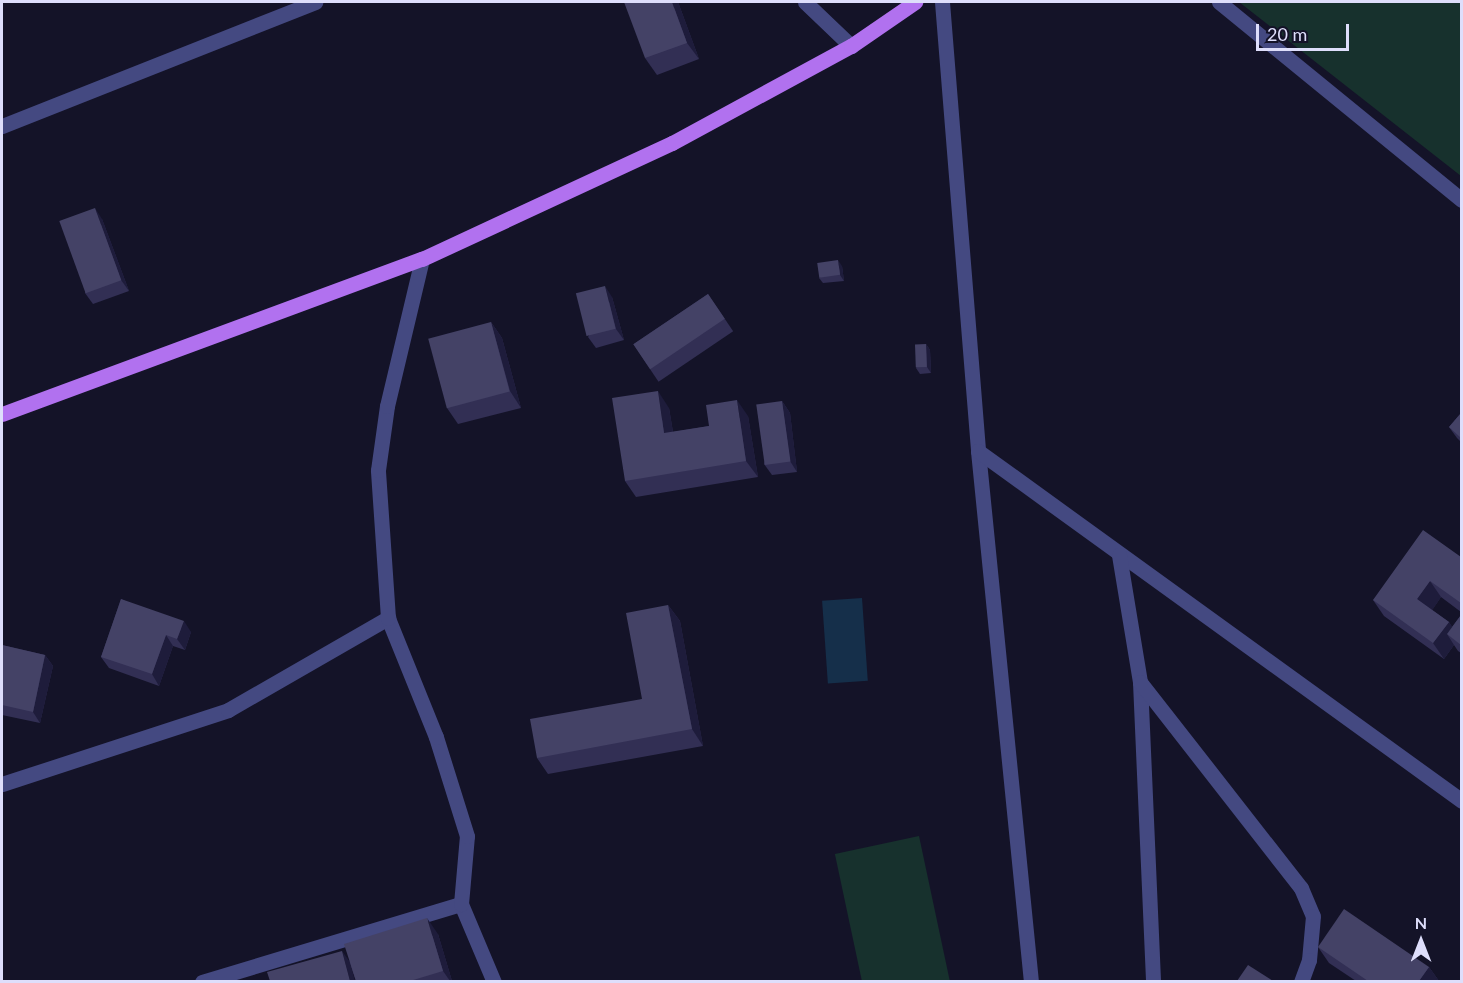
<!DOCTYPE html>
<html>
<head>
<meta charset="utf-8">
<style>
  body { margin:0 }
  #map { position:relative; width:1463px; height:983px; overflow:hidden; background:#141328; font-family:Lato,sans-serif }
  div>[style] { position:absolute }
  [style*='--x'] { left:calc(var(--x)*1px); top:calc(var(--y)*1px); width:calc(var(--w)*1px); rotate:calc(var(--a)*1deg) }
  .green>* { inset:0; background:#17312d; transform-origin:0 0 }
  .water>* { inset:0; background:#152f4a; transform-origin:0 0 }
  .minor>* { height:15px; margin:-7.5px; padding:0 7.5px; transform-origin:7.5px; border-radius:7.5px; background:#444981 }
  .major>* { height:15px; margin:-7.5px; padding:0 7.5px; transform-origin:7.5px; border-radius:7.5px; background:#b171ef }
  .wall>* { inset:0; background:#322f54; transform-origin:0 0 }
  .shaded-wall>* { inset:0; background:#1e1c3b }
  .building>* { inset:0; background:#444266; transform-origin:0 0 }
  span { translate:-50% -50%; white-space:nowrap; text-align:center; line-height:1.15; -webkit-text-stroke:4.5px #141328; paint-order:stroke }
  .frame { position:absolute; inset:0; border:3px solid #dedefb; pointer-events:none }
  .north { position:absolute; left:1391px; top:911px; width:60px; height:60px; -webkit-text-stroke:4px #141328; paint-order:stroke; rotate:0deg; font-size:16px; font-weight:700; line-height:24px; text-align:center; color:#dedefb }
  .north::after { content:''; display:block; margin:auto; width:21px; height:27px; background:#dedefb; clip-path:polygon(50% 0,100% 100%,50% 72%,0 100%) }
  .scale { position:absolute; left:1256px; top:24px; width:93px; height:27px; box-sizing:border-box; border:3px solid #dedefb; border-top:0; padding-left:8px; font-size:18px; line-height:21px; white-space:nowrap; color:#dedefb; -webkit-text-stroke:4px #141328; paint-order:stroke }
</style>
</head>
<body>
<div id="map">
  <div class="green">
    <i style="clip-path:polygon(1239px 2px,1461px 2px,1461px 176px)"></i>
    <i style="left:919px;top:836px;width:148px;height:86px;rotate:78deg"></i>
  </div>
  <div class="water">
    <i style="left:862px;top:598px;width:83px;height:40px;rotate:86deg"></i>
  </div>
  <div class="minor">
    <i style="--x:805;--y:2;--w:64;--a:43.7"></i>
    <i style="--x:942;--y:2;--w:450;--a:85.4"></i>
    <i style="--x:978;--y:451;--w:534;--a:84.3"></i>
    <i style="--x:1219;--y:2;--w:313;--a:39.2"></i>
    <i style="--x:2;--y:126;--w:337;--a:-21.6"></i>
    <i style="--x:978;--y:451;--w:597;--a:35.87"></i>
    <i style="--x:1119;--y:555;--w:129;--a:80.6"></i>
    <i style="--x:1140;--y:682;--w:300;--a:87.5"></i>
    <i style="--x:1140;--y:682;--w:261;--a:52"></i>
    <i style="--x:1301;--y:888;--w:30;--a:67"></i>
    <i style="--x:1313;--y:916;--w:44;--a:95.2"></i>
    <i style="--x:1309;--y:960;--w:23;--a:110"></i>
    <i style="--x:2;--y:784;--w:238;--a:-18.1"></i>
    <i style="--x:228;--y:710;--w:185;--a:-29.9"></i>
    <i style="--x:461;--y:904;--w:85;--a:67.1"></i>
    <i style="--x:202;--y:982;--w:270;--a:-16.8"></i>
    <i style="--x:461;--y:904;--w:68;--a:-85"></i>
    <i style="--x:467;--y:836;--w:104;--a:-107.4"></i>
    <i style="--x:436;--y:737;--w:128;--a:-112"></i>
    <i style="--x:388;--y:618;--w:148;--a:-93.9"></i>
    <i style="--x:378;--y:470;--w:65;--a:-82"></i>
    <i style="--x:387;--y:406;--w:151;--a:-76.6"></i>
  </div>
  <div class="major">
    <i style="--x:2;--y:414;--w:448;--a:-20.3"></i>
    <i style="--x:422;--y:259;--w:276;--a:-24.9"></i>
    <i style="--x:672;--y:143;--w:204;--a:-28.5"></i>
    <i style="--x:851;--y:46;--w:78;--a:-34.5"></i>
  </div>
  <div class="wall">
    <i style="clip-path:polygon(678px 2px,699px 59px,657px 75px,645px 58px)"></i>
    <i style="clip-path:polygon(102px 219px,129px 291px,93px 304px,85px 293px)"></i>
    <i style="clip-path:polygon(842px 266px,844px 281px,823px 283px,819px 278px)"></i>
    <i style="left:708px;top:294px;width:45px;height:90px;rotate:56deg"></i>
    <i style="clip-path:polygon(612px 297px,624px 340px,596px 348px,588px 337px)"></i>
    <i style="clip-path:polygon(491px 322px,502px 338px,521px 408px,458px 424px,447px 408px)"></i>
    <i style="clip-path:polygon(926px 344px,930px 350px,931px 373px,920px 374px,916px 368px)"></i>
    <i style="clip-path:polygon(782px 401px,790px 413px,797px 472px,772px 475px,764px 464px)"></i>
    <i style="clip-path:polygon(669px 408px,673px 432px,709px 426px,748px 416px,758px 477px,636px 497px,625px 481px)"></i>
    <i style="clip-path:polygon(1461px 413px,1461px 442px,1457px 438px,1449px 427px)"></i>
    <i style="clip-path:polygon(1461px 557px,1461px 612px,1441px 597px,1432px 610px,1449px 622px,1452px 627px,1461px 615px,1461px 653px,1458px 651px,1454px 645px,1444px 659px,1384px 616px,1373px 600px)"></i>
    <i style="clip-path:polygon(121px 599px,191px 632px,185px 650px,173px 646px,159px 686px,109px 668px,101px 657px)"></i>
    <i style="clip-path:polygon(668px 605px,680px 621px,703px 746px,548px 774px,537px 758px,642px 699px)"></i>
    <i style="clip-path:polygon(2px 645px,45px 655px,53px 666px,40px 723px,2px 715px)"></i>
    <i style="clip-path:polygon(438px 934px,452px 981px,356px 981px,349px 962px)"></i>
    <i style="clip-path:polygon(1318px 947px,1429px 967px,1439px 981px,1356px 981px,1329px 963px)"></i>
  </div>
  <div class="shaded-wall">
    <i style="clip-path:polygon(672px 2px,678px 2px,699px 59px,687px 43px)"></i>
    <i style="clip-path:polygon(95px 208px,102px 219px,129px 291px,121px 280px)"></i>
    <i style="clip-path:polygon(838px 260px,842px 266px,844px 281px,840px 275px)"></i>
    <i style="clip-path:polygon(605px 286px,612px 297px,624px 340px,616px 329px)"></i>
    <i style="clip-path:polygon(491px 322px,502px 338px,521px 408px,510px 391px)"></i>
    <i style="clip-path:polygon(926px 344px,930px 350px,931px 373px,927px 367px)"></i>
    <i style="clip-path:polygon(658px 391px,669px 408px,676px 450px,664px 433px)"></i>
    <i style="clip-path:polygon(737px 400px,748px 416px,758px 477px,746px 461px)"></i>
    <i style="clip-path:polygon(782px 401px,790px 413px,797px 472px,790px 461px)"></i>
    <i style="clip-path:polygon(1430px 581px,1441px 597px,1429px 615px,1417px 599px)"></i>
    <i style="clip-path:polygon(668px 605px,680px 621px,703px 746px,692px 729px)"></i>
    <i style="clip-path:polygon(184px 621px,191px 632px,185px 650px,177px 639px)"></i>
    <i style="clip-path:polygon(1449px 622px,1460px 638px,1447px 634px,1454px 645px,1444px 659px,1433px 643px)"></i>
    <i style="clip-path:polygon(166px 635px,173px 646px,159px 686px,152px 674px)"></i>
    <i style="clip-path:polygon(45px 655px,53px 666px,40px 723px,33px 712px)"></i>
    <i style="clip-path:polygon(427px 918px,438px 934px,452px 981px,450px 981px,443px 971px)"></i>
    <i style="clip-path:polygon(342px 951px,350px 962px,355px 981px,350px 981px)"></i>
    <i style="clip-path:polygon(1429px 967px,1439px 981px,1419px 981px)"></i>
  </div>
  <div class="building">
    <i style="clip-path:polygon(624px 2px,672px 2px,687px 43px,645px 58px)"></i>
    <i style="left:95px;top:208px;width:77px;height:38px;rotate:70deg"></i>
    <i style="left:838px;top:260px;width:15px;height:21px;rotate:82deg"></i>
    <i style="left:605px;top:286px;width:44px;height:30px;rotate:76deg"></i>
    <i style="left:708px;top:294px;width:30px;height:90px;rotate:56deg"></i>
    <i style="left:491px;top:322px;width:72px;height:65px;rotate:75deg"></i>
    <i style="left:926px;top:344px;width:23px;height:11px;rotate:88deg"></i>
    <i style="clip-path:polygon(658px 391px,664px 433px,709px 426px,706px 405px,737px 400px,746px 461px,625px 481px,612px 398px)"></i>
    <i style="left:782px;top:401px;width:61px;height:26px;rotate:82deg"></i>
    <i style="clip-path:polygon(1461px 413px,1461px 438px,1449px 427px)"></i>
    <i style="clip-path:polygon(1423px 530px,1461px 557px,1461px 603px,1430px 581px,1417px 599px,1449px 622px,1433px 643px,1373px 600px)"></i>
    <i style="clip-path:polygon(121px 599px,184px 621px,177px 639px,166px 635px,152px 674px,101px 657px)"></i>
    <i style="clip-path:polygon(668px 605px,692px 729px,537px 758px,530px 719px,642px 699px,626px 613px)"></i>
    <i style="clip-path:polygon(1461px 615px,1461px 645px,1447px 634px)"></i>
    <i style="clip-path:polygon(2px 645px,45px 655px,33px 712px,2px 705px)"></i>
    <i style="clip-path:polygon(1344px 909px,1429px 967px,1419px 981px,1368px 981px,1318px 947px)"></i>
    <i style="clip-path:polygon(427px 918px,443px 971px,410px 981px,356px 981px,344px 944px)"></i>
    <i style="clip-path:polygon(342px 951px,350px 981px,270px 981px,267px 972px)"></i>
    <i style="clip-path:polygon(1248px 965px,1273px 981px,1237px 981px)"></i>
  </div>
  <div class="frame"></div>
  <div class="north">N</div>
  <div class="scale">20 m</div>
</div>
</body>
</html>
